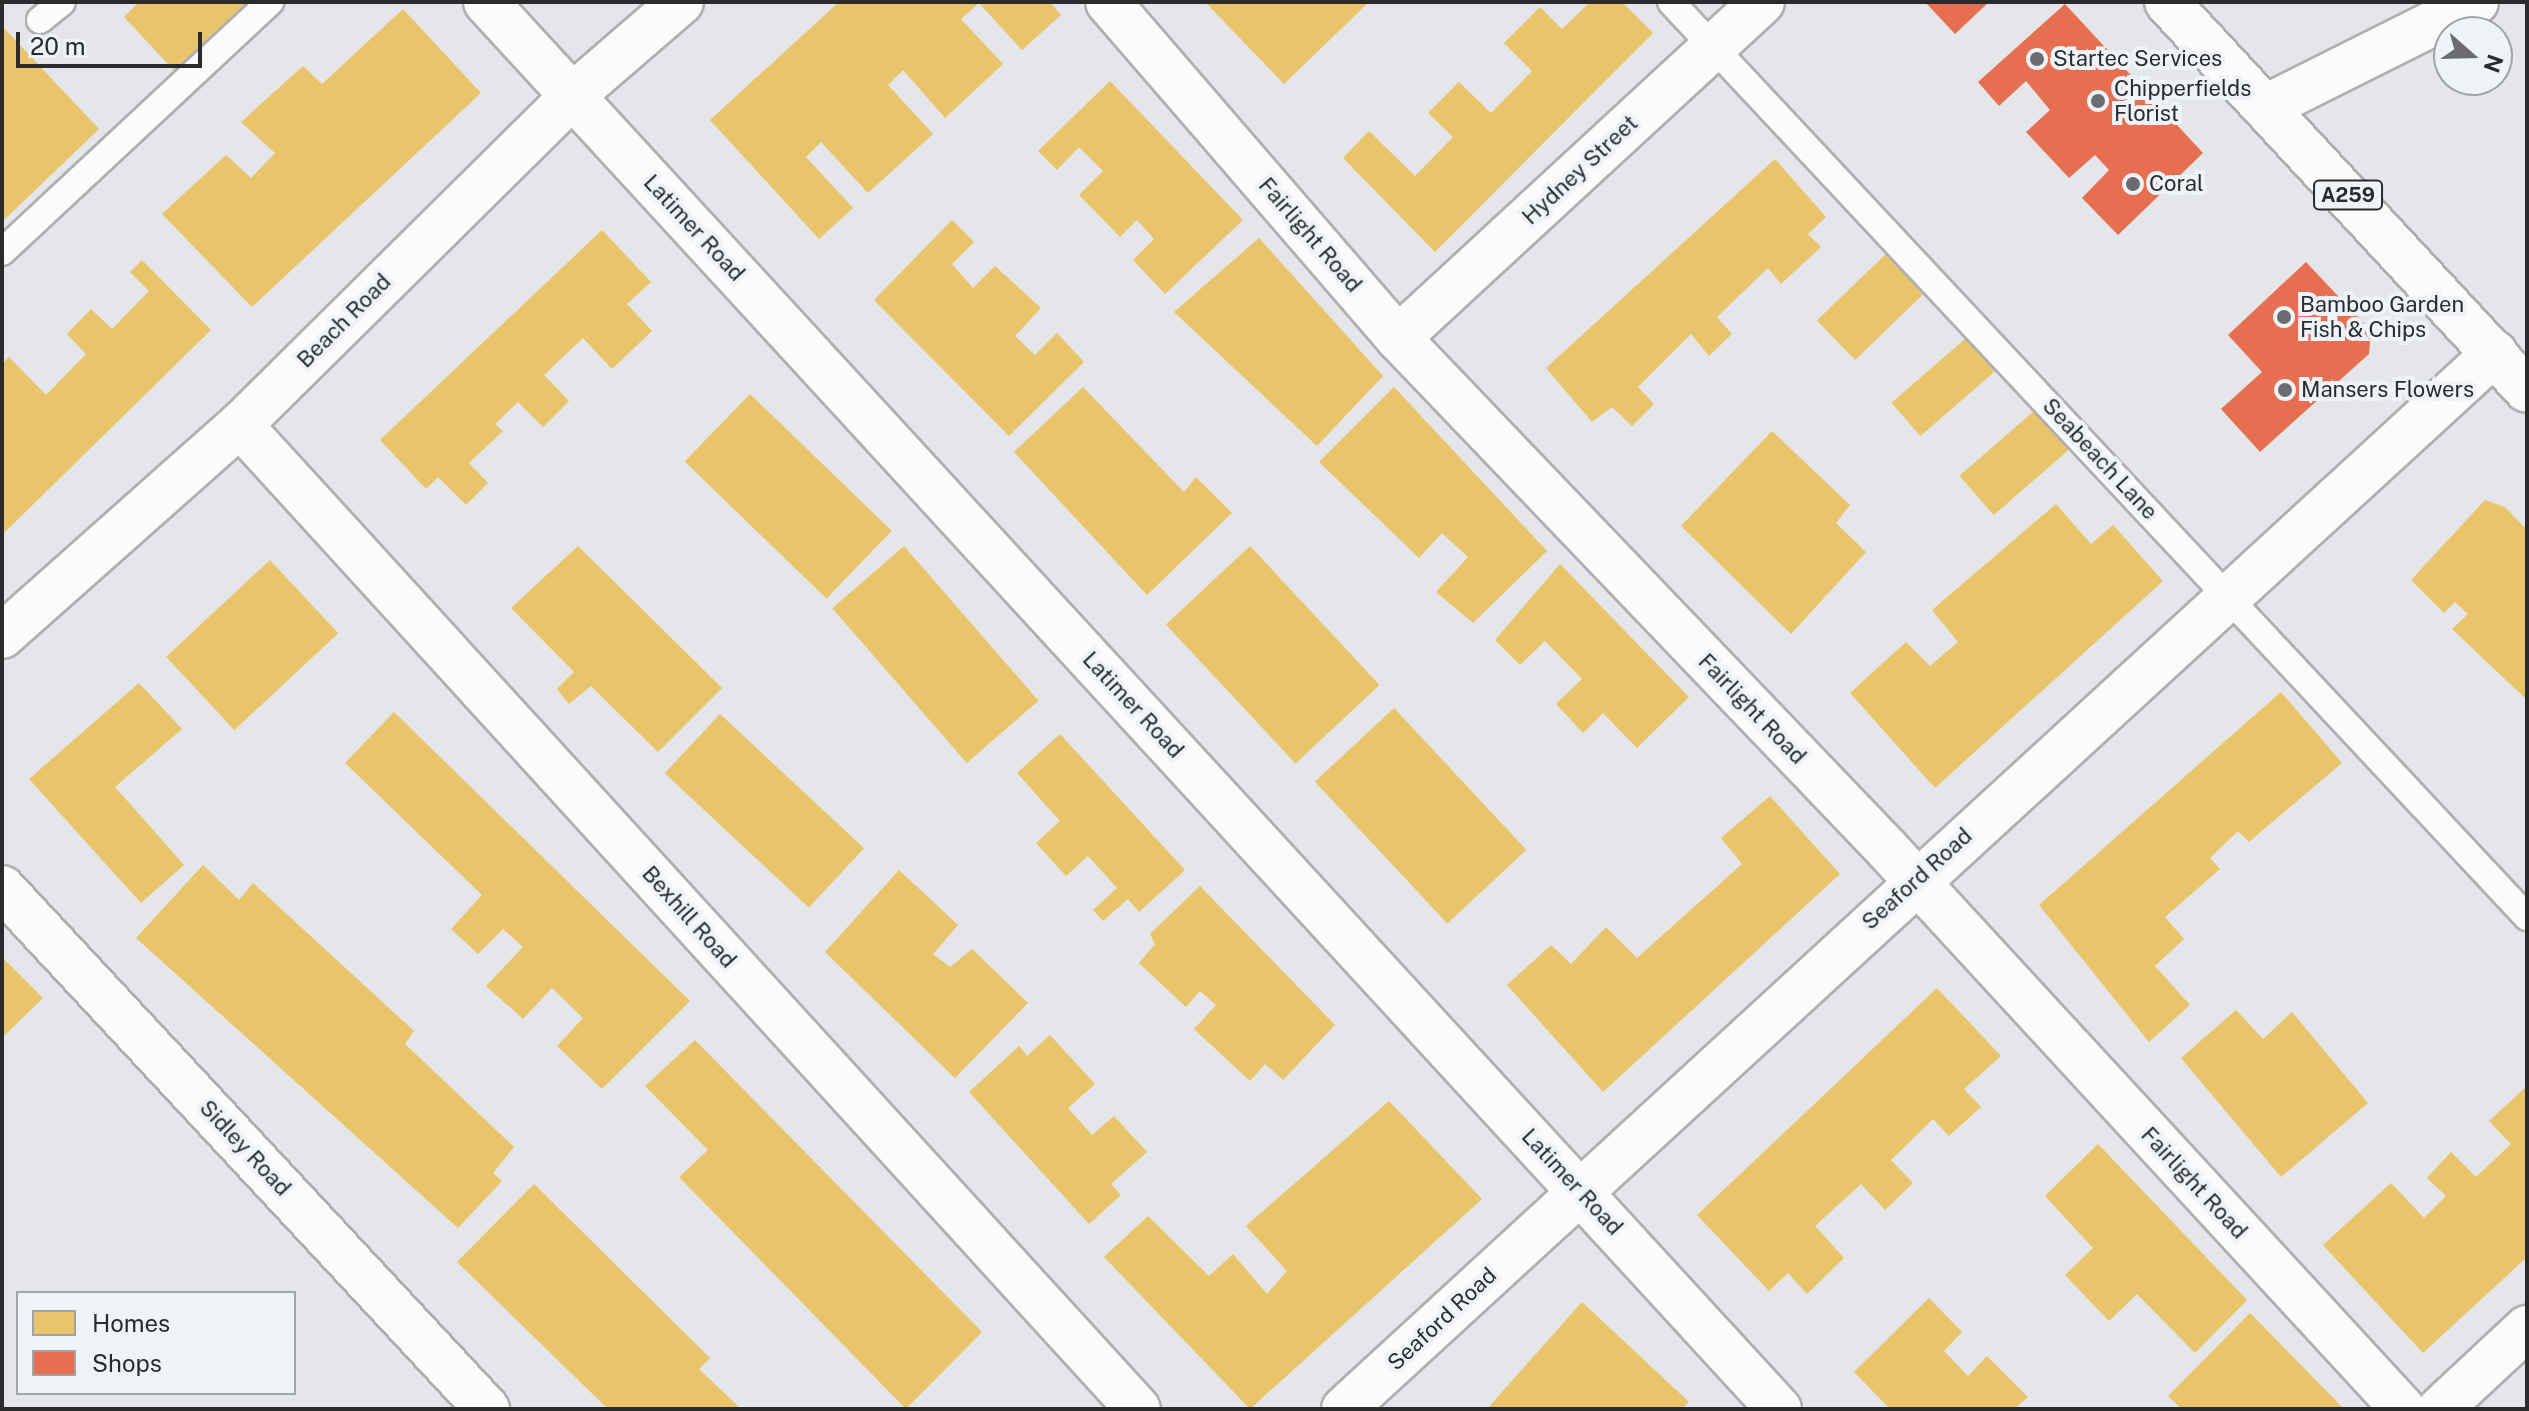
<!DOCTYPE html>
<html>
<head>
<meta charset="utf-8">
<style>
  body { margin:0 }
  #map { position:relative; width:2529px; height:1411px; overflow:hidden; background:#e4e6e9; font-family:"Public Sans",sans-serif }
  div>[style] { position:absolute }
  .homes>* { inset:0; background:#e9c46a; transform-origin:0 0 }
  .shops>* { inset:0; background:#e76f51 }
  .roads { filter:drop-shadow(2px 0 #aeafb1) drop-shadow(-2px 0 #aeafb1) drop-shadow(0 2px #aeafb1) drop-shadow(0 -2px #aeafb1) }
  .service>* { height:26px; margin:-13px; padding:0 13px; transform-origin:13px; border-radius:13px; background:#fbfbfc }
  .minor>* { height:44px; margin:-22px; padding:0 22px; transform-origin:22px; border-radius:22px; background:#fbfbfc }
  .secondary>* { height:44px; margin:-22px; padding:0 22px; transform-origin:22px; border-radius:22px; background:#fbfbfc }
  .primary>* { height:44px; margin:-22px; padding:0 22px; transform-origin:22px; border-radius:22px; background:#fbfbfc }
  .dots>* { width:22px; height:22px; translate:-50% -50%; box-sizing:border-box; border:4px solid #eff3f8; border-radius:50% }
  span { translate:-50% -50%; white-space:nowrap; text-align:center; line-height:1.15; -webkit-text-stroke:8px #eff3f8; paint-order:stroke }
  .shield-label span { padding:2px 6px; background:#eff3f8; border:2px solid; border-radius:6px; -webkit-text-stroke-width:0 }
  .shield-label { font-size:20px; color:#2a2b2d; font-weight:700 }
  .poi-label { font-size:22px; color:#2a2b2d }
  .left { translate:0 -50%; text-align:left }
  .street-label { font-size:22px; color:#2a2b2d }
  .frame { position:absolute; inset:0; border:4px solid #2a2b2d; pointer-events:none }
  .legend { position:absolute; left:16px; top:1291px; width:280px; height:104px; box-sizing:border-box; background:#eff3f8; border:2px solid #a0a3a7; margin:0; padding:10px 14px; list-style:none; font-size:24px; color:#2a2b2d }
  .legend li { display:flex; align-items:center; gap:16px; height:40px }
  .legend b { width:40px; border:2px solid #a0a3a7 }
  .north { position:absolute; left:2433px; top:16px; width:80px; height:80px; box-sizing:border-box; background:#eff3f8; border:2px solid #a0a3a7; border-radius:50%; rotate:110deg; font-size:22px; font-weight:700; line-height:32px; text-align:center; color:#2a2b2d }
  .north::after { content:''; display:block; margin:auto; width:28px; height:36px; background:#6b6c6f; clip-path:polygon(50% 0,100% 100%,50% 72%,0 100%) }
  .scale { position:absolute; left:16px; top:32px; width:186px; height:36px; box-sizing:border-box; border:4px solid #2a2b2d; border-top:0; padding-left:10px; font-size:24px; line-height:28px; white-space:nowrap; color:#2a2b2d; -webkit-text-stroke:6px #eff3f8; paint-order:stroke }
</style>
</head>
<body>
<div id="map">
  <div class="homes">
    <div style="clip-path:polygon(139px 2px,263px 2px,182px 79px,124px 17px)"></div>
    <div style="clip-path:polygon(839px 2px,1050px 2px,1061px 15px,1022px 50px,979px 3px,961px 19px,1003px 64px,945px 118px,903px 70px,888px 85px,933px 134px,868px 193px,821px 142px,806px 157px,853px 208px,819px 239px,710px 120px)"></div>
    <div style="clip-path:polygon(1205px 2px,1369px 2px,1284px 84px)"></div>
    <div style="clip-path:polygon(1590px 2px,1622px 2px,1653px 33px,1435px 252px,1343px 158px,1369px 131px,1415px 176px,1453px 137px,1428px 113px,1459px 82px,1491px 113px,1532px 71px,1504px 43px,1540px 7px,1562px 29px)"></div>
    <div style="clip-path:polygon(403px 9px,481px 93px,252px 307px,162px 214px,226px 155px,251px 178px,275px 153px,241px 122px,303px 66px,322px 84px)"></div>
    <div style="clip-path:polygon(2px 26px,99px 129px,2px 222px)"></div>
    <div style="clip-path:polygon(1110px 81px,1243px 220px,1165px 294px,1133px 260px,1154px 239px,1137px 220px,1120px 237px,1079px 195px,1103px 171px,1079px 147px,1057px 170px,1038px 151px)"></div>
    <div style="clip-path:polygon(1775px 159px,1826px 217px,1808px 234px,1821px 247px,1781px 284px,1768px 268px,1717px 317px,1732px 334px,1709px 356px,1691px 334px,1638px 387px,1654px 404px,1632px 426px,1612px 407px,1592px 422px,1546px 368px)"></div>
    <div style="clip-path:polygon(952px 220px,974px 242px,952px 264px,973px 288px,995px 266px,1041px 308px,1015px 336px,1035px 355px,1057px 333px,1084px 362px,1009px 436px,874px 300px)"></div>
    <div style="clip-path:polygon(602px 230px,651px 282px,627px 304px,652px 331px,612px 369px,583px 338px,544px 375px,569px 401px,543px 427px,518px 402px,495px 424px,503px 431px,469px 463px,488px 483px,466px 505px,438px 477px,426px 489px,380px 440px)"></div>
    <div style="clip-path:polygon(1259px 238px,1383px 376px,1317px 446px,1174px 312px)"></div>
    <div style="left:1891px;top:249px;width:55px;height:103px;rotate:46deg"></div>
    <div style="clip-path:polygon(142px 260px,211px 330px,2px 535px,2px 364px,9px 357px,46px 395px,86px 354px,67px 334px,91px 309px,112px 329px,149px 291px,130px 272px)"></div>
    <div style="left:1973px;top:332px;width:44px;height:108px;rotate:49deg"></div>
    <div style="clip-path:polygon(1083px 387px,1184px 492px,1196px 477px,1232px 513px,1147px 595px,1014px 452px)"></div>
    <div style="clip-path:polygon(1394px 387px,1547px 551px,1473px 623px,1436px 592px,1468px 557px,1442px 533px,1419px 558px,1319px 462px)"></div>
    <div style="left:750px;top:394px;width:197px;height:94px;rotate:44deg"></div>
    <div style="left:2041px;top:405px;width:52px;height:108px;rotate:49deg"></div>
    <div style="clip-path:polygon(1772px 431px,1850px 505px,1836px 523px,1866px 552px,1791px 634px,1681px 526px)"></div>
    <div style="clip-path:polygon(2485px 500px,2505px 507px,2527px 530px,2527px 700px,2452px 629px,2468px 614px,2455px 602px,2444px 613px,2411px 580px)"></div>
    <div style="clip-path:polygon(2056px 504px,2091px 544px,2113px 525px,2163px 581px,1935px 788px,1850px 693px,1906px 642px,1930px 666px,1958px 642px,1932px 610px)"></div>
    <div style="clip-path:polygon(578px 546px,722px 688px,658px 752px,591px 686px,569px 704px,557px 689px,574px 672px,511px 608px)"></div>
    <div style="left:904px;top:546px;width:205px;height:95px;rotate:49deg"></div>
    <div style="left:1250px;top:546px;width:190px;height:115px;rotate:47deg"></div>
    <div style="left:270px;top:560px;width:100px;height:142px;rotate:47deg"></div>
    <div style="clip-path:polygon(1560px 564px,1689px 697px,1637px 748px,1603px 713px,1583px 733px,1556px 704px,1582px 679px,1545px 641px,1520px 665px,1495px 640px)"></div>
    <div style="clip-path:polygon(139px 683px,182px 729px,115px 787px,184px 865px,141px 903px,29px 779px)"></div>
    <div style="clip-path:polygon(2281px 692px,2342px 763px,2249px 842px,2238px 831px,2210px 858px,2220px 869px,2165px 917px,2184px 939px,2155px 966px,2190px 1005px,2149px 1042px,2039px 905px)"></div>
    <div style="left:1394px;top:708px;width:194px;height:108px;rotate:47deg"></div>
    <div style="clip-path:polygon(394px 712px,690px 1001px,602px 1089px,557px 1046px,583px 1018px,552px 988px,523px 1019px,486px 986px,523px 947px,503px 929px,478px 954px,451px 929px,482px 895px,345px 763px)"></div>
    <div style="left:720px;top:714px;width:197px;height:81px;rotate:43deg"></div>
    <div style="clip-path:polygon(1060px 734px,1185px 870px,1139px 912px,1128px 899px,1103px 921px,1093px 910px,1117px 888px,1088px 856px,1066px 876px,1036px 843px,1060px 821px,1017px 773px)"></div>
    <div style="clip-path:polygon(1770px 796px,1840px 874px,1603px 1092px,1507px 985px,1551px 945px,1571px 964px,1606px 927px,1637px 958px,1742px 864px,1721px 838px)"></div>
    <div style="clip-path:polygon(203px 865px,239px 900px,253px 883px,414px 1031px,405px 1044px,514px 1147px,493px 1173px,502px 1181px,458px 1228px,136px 938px)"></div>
    <div style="clip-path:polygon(899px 870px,958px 925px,933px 954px,950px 967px,972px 949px,1028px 1003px,955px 1078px,825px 952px)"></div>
    <div style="clip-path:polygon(1200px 886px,1335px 1025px,1283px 1080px,1265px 1064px,1250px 1081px,1194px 1029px,1216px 1005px,1200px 991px,1186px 1007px,1139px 963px,1155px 944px,1150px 934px)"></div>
    <div style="clip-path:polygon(2px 957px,43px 998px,2px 1038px)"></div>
    <div style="clip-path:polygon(1937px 988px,2001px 1056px,1964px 1089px,1981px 1107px,1949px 1136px,1933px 1119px,1891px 1160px,1913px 1183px,1885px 1210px,1861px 1184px,1815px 1226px,1844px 1258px,1807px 1294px,1788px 1273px,1769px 1291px,1697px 1215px)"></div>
    <div style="clip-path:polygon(2236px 1010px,2263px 1039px,2292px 1012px,2368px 1103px,2281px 1177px,2181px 1058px)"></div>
    <div style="clip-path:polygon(1050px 1035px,1095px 1084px,1068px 1108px,1092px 1135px,1114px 1116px,1147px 1152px,1111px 1184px,1121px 1195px,1089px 1224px,969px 1092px,1019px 1046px,1027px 1056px)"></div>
    <div style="clip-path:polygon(695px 1040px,982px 1332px,906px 1409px,679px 1177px,708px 1150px,645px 1086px)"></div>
    <div style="clip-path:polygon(2527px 1086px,2527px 1257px,2423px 1353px,2323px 1245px,2391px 1183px,2424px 1218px,2446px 1196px,2427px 1178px,2451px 1152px,2476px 1177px,2511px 1144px,2489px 1121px)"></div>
    <div style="clip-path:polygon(1389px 1101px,1482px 1199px,1250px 1409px,1104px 1257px,1148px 1216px,1209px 1276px,1233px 1254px,1267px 1294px,1287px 1271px,1246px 1226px)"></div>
    <div style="clip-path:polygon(2098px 1144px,2247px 1300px,2195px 1353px,2137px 1294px,2109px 1321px,2065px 1275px,2093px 1248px,2045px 1196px)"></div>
    <div style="clip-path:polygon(534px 1184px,710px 1358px,699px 1369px,741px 1409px,608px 1409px,457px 1262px)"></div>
    <div style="clip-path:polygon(1929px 1298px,1962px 1332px,1944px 1351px,1968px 1376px,1987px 1356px,2028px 1397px,2014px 1409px,1890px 1409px,1854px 1372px)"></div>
    <div style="clip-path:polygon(1582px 1302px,1689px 1402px,1682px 1409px,1487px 1409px)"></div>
    <div style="clip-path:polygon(2250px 1313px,2344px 1409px,2182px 1409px,2168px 1396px)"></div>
  </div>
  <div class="shops">
    <div style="clip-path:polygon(1925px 2px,1989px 2px,1955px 34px)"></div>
    <div style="clip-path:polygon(2065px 4px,2203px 153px,2118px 235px,2082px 198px,2109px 170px,2095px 155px,2069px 178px,2026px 132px,2050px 110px,2026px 81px,1999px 106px,1978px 82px)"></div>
    <div style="clip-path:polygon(2306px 262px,2371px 331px,2369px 354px,2260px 452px,2221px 409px,2262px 372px,2228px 335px)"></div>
  </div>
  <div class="roads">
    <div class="service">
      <div style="left:1671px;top:2px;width:1253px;rotate:46.91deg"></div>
      <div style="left:40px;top:20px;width:28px;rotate:-39deg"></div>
      <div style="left:2px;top:252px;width:367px;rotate:-43deg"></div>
    </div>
    <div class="minor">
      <div style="left:486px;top:2px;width:1911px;rotate:47.42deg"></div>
      <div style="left:1108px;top:2px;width:444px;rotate:49.2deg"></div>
      <div style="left:1398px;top:338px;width:707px;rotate:46.26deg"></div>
      <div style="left:1887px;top:849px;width:761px;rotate:47.34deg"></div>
      <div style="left:2266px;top:107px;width:235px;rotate:-26.6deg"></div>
      <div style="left:1398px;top:338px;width:495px;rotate:-42.7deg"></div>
      <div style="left:240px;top:425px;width:1332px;rotate:47.62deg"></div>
      <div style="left:2px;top:888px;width:712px;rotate:47.05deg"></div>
      <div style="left:1344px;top:1409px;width:1562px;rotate:-42.54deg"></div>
      <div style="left:2440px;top:1409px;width:119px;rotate:-43deg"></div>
    </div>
    <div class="secondary">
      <div style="left:2px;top:636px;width:318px;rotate:-41.6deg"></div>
      <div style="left:240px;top:425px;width:467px;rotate:-44.7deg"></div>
      <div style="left:572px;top:96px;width:144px;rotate:-40.8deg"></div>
    </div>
    <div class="primary">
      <div style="left:2167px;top:2px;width:529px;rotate:47.14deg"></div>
    </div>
  </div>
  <div class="dots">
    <div style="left:2037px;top:59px;background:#6b6c6f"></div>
    <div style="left:2098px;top:101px;background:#6b6c6f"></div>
    <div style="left:2133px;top:184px;background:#6b6c6f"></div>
    <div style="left:2284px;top:317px;background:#6b6c6f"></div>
    <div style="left:2285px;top:390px;background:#6b6c6f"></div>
  </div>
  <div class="shield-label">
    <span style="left:2348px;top:195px">A259</span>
  </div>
  <div class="poi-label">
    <span class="left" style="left:2053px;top:59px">Startec Services</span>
    <span class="left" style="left:2114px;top:101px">Chipperfields<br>Florist</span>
    <span class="left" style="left:2149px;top:184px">Coral</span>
    <span class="left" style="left:2300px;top:317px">Bamboo Garden<br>Fish &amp; Chips</span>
    <span class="left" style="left:2301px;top:390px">Mansers Flowers</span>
  </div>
  <div class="street-label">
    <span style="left:1580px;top:170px;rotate:-43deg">Hydney Street</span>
    <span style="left:694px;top:228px;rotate:47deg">Latimer Road</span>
    <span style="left:1310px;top:235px;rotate:49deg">Fairlight Road</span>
    <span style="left:344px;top:321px;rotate:-45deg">Beach Road</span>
    <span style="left:2100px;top:459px;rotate:47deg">Seabeach Lane</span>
    <span style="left:1133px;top:705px;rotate:47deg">Latimer Road</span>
    <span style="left:1752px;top:709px;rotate:46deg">Fairlight Road</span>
    <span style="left:1917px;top:879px;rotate:-42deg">Seaford Road</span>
    <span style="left:689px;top:917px;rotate:48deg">Bexhill Road</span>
    <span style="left:245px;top:1148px;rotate:47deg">Sidley Road</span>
    <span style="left:1572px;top:1182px;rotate:47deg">Latimer Road</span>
    <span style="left:2194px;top:1183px;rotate:47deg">Fairlight Road</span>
    <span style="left:1442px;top:1319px;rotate:-43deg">Seaford Road</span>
  </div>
  <div class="frame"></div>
  <ul class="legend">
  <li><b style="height:22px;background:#e9c46a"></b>Homes</li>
  <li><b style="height:22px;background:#e76f51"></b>Shops</li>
  </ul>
  <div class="north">N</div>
  <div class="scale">20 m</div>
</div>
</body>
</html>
